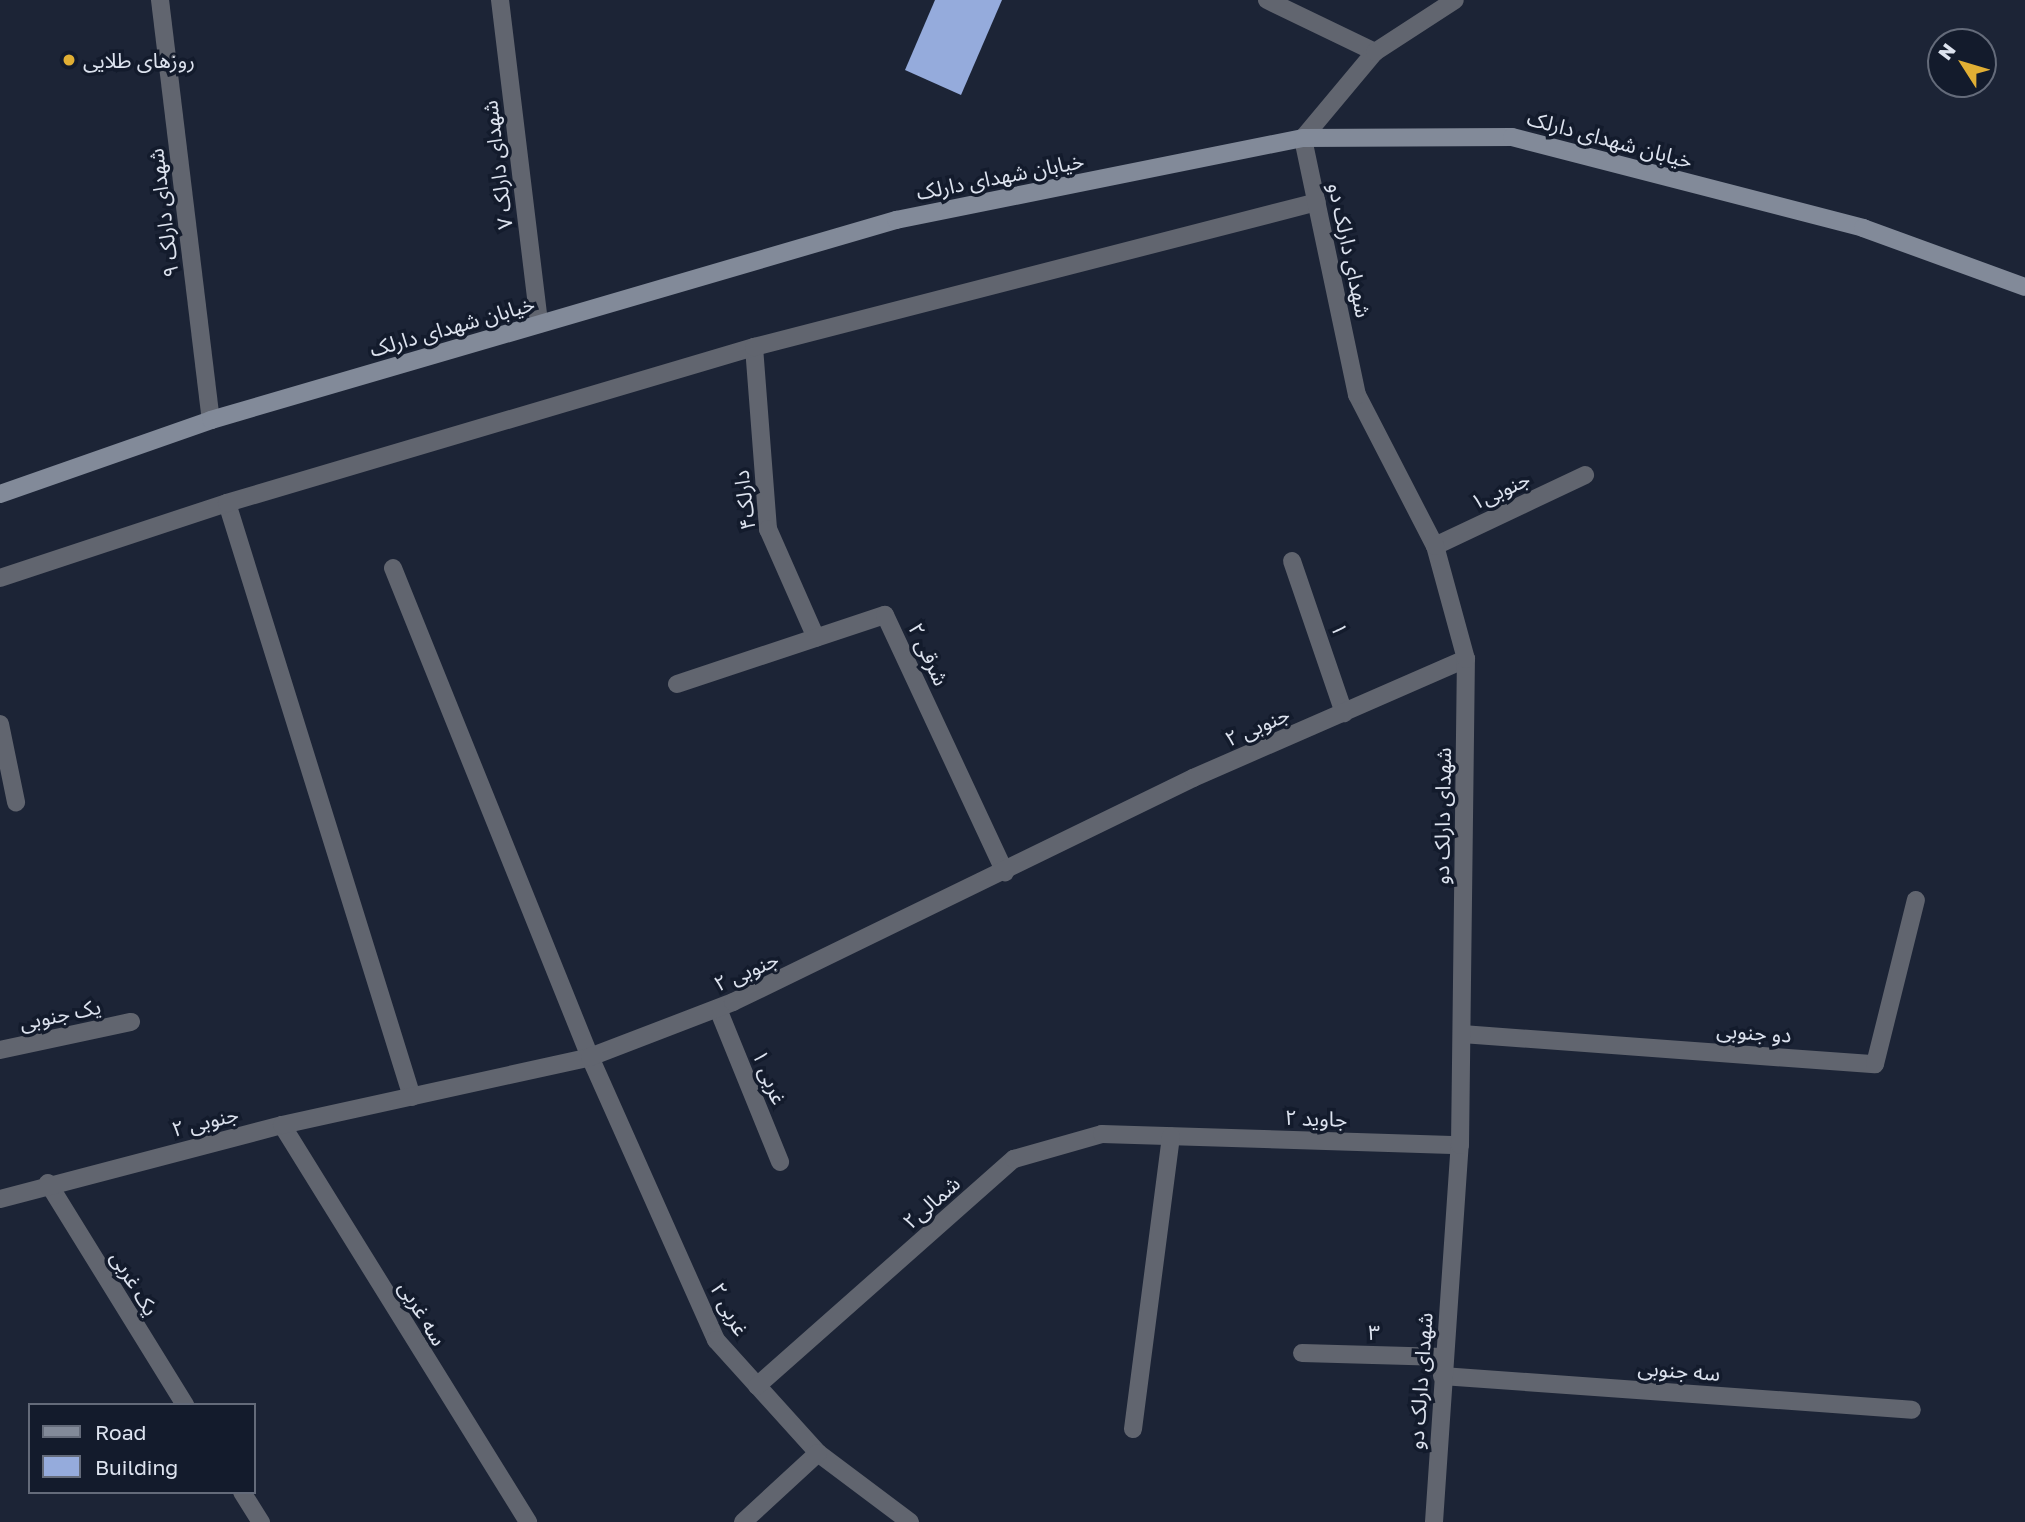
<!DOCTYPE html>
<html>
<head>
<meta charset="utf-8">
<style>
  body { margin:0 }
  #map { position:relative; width:2025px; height:1522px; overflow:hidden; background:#1c2436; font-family:"Golos Text","Noto Sans Arabic",sans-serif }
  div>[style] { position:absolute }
  .building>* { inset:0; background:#95abdc }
  .street>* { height:18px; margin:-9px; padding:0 9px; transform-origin:9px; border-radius:9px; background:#61656f }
  .secondary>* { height:18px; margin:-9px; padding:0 9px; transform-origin:9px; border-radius:9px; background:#828a99 }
  .dots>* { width:19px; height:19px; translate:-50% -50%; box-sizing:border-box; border:4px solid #131b2c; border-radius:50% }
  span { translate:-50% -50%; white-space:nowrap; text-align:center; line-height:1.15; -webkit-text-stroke:7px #131b2c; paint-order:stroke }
  .poi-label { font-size:21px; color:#dde3ef }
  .left { translate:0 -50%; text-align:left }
  .street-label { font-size:21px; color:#dde3ef }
  .legend { position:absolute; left:28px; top:1403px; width:228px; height:91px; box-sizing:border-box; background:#131b2c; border:2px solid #646b7a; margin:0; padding:9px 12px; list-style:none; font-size:21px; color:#dde3ef }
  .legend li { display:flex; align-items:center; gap:14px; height:35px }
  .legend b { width:35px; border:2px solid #646b7a }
  .north { position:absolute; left:1927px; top:28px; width:70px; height:70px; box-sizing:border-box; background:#131b2c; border:2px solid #646b7a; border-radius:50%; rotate:307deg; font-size:19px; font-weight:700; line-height:28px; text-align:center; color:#dde3ef }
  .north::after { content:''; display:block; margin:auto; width:24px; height:32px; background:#e1af34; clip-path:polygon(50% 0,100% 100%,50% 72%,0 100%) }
</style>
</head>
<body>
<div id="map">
  <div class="building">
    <div style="clip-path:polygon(935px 0,1002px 0,961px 95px,905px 70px)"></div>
  </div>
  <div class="street">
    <div style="left:160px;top:0;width:423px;rotate:83.1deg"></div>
    <div style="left:500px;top:0;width:326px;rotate:83.1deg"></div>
    <div style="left:1267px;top:0;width:120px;rotate:25.7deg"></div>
    <div style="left:754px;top:347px;width:183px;rotate:85.6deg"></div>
    <div style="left:768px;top:529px;width:119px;rotate:66.2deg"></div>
    <div style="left:227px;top:503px;width:622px;rotate:72.7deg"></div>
    <div style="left:1435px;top:546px;width:166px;rotate:-25.3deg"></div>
    <div style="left:1292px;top:561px;width:161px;rotate:71.1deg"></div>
    <div style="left:393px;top:568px;width:527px;rotate:68.06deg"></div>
    <div style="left:590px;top:1057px;width:310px;rotate:66deg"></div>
    <div style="left:716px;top:1340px;width:152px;rotate:47.9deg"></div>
    <div style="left:818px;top:1453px;width:115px;rotate:36.9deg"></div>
    <div style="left:0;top:578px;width:239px;rotate:-18.3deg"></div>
    <div style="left:227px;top:503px;width:550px;rotate:-16.49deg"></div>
    <div style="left:754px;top:347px;width:581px;rotate:-14.44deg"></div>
    <div style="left:677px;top:684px;width:219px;rotate:-18.4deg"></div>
    <div style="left:885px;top:615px;width:284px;rotate:65deg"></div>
    <div style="left:0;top:724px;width:80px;rotate:78.4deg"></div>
    <div style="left:718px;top:1009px;width:165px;rotate:67.9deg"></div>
    <div style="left:1462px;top:1034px;width:414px;rotate:4.2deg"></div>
    <div style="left:1875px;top:1064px;width:169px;rotate:-76deg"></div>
    <div style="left:0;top:1050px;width:134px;rotate:-12.1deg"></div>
    <div style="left:282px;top:1125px;width:467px;rotate:58.2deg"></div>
    <div style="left:48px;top:1183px;width:261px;rotate:58.3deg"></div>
    <div style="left:0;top:1199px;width:292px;rotate:-14.7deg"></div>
    <div style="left:282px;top:1125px;width:315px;rotate:-12.4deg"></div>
    <div style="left:590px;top:1057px;width:153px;rotate:-21deg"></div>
    <div style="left:733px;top:1002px;width:512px;rotate:-25.96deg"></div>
    <div style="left:1193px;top:778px;width:298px;rotate:-23.6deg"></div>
    <div style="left:1302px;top:1353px;width:142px;rotate:1.6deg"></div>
    <div style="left:1442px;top:1376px;width:471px;rotate:4.1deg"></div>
    <div style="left:757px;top:1386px;width:343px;rotate:-41.5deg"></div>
    <div style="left:1014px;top:1159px;width:91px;rotate:-15.9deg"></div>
    <div style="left:1102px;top:1134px;width:358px;rotate:1.8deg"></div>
    <div style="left:1133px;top:1429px;width:295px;rotate:-82.6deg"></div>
    <div style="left:242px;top:1492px;width:36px;rotate:58deg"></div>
    <div style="left:743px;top:1522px;width:102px;rotate:-42.6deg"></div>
    <div style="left:1434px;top:1522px;width:378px;rotate:-86.1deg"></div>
    <div style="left:1460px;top:1145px;width:486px;rotate:-89.3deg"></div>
    <div style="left:1466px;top:659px;width:117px;rotate:-105.3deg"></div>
    <div style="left:1435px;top:546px;width:170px;rotate:-117.3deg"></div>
    <div style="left:1357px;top:395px;width:263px;rotate:-101.9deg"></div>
    <div style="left:1303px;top:138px;width:112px;rotate:-50.1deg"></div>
    <div style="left:1375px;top:52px;width:95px;rotate:-33deg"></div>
  </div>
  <div class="secondary">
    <div style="left:0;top:494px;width:224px;rotate:-19.3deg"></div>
    <div style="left:211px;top:420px;width:714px;rotate:-16.28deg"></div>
    <div style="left:896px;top:220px;width:415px;rotate:-11.4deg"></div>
    <div style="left:1303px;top:138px;width:209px;rotate:-0.3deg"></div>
    <div style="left:1512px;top:137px;width:363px;rotate:14.5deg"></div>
    <div style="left:1863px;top:228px;width:172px;rotate:20deg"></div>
  </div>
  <div class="dots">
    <div style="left:69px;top:60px;background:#e1af34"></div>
  </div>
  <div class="poi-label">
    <span class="left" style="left:83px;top:60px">روزهای طلایی</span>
  </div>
  <div class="street-label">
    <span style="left:1610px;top:139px;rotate:15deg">خیابان شهدای دارلک</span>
    <span style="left:497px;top:165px;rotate:-97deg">شهدای دارلک ۷</span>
    <span style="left:1000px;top:176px;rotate:-11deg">خیابان شهدای دارلک</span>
    <span style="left:163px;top:213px;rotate:-97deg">شهدای دارلک ۹</span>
    <span style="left:1350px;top:250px;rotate:78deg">شهدای دارلک دو</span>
    <span style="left:452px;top:326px;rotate:-16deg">خیابان شهدای دارلک</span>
    <span style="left:1500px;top:490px;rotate:-25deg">جنوبی۱</span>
    <span style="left:744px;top:500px;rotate:-97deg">دارلک۴</span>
    <span style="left:1340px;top:629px;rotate:71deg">۱</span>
    <span style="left:929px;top:654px;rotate:65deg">۲ شرقی</span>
    <span style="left:1257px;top:726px;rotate:-24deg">۲ جنوبی</span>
    <span style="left:1442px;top:816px;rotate:-89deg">شهدای دارلک دو</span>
    <span style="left:746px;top:971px;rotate:-24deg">۲ جنوبی</span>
    <span style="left:60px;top:1014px;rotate:-12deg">یک جنوبی</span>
    <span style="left:1754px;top:1032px;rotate:4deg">دو جنوبی</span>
    <span style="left:770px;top:1077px;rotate:68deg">۱ غربی</span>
    <span style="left:1316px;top:1118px;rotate:2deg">۲ جاوید</span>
    <span style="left:205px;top:1121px;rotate:-14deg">۲ جنوبی</span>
    <span style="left:931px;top:1202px;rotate:-41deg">شمالی۲</span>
    <span style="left:135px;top:1283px;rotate:59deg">یک غربی</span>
    <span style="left:730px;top:1309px;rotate:62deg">۲ غربی</span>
    <span style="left:423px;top:1313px;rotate:59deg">سه غربی</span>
    <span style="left:1374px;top:1332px;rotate:2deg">۳</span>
    <span style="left:1679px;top:1370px;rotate:4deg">سه جنوبی</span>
    <span style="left:1420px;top:1381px;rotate:-86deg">شهدای دارلک دو</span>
  </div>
  <ul class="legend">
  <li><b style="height:9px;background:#828a99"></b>Road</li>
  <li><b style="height:19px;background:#95abdc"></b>Building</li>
  </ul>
  <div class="north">N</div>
</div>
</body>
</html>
